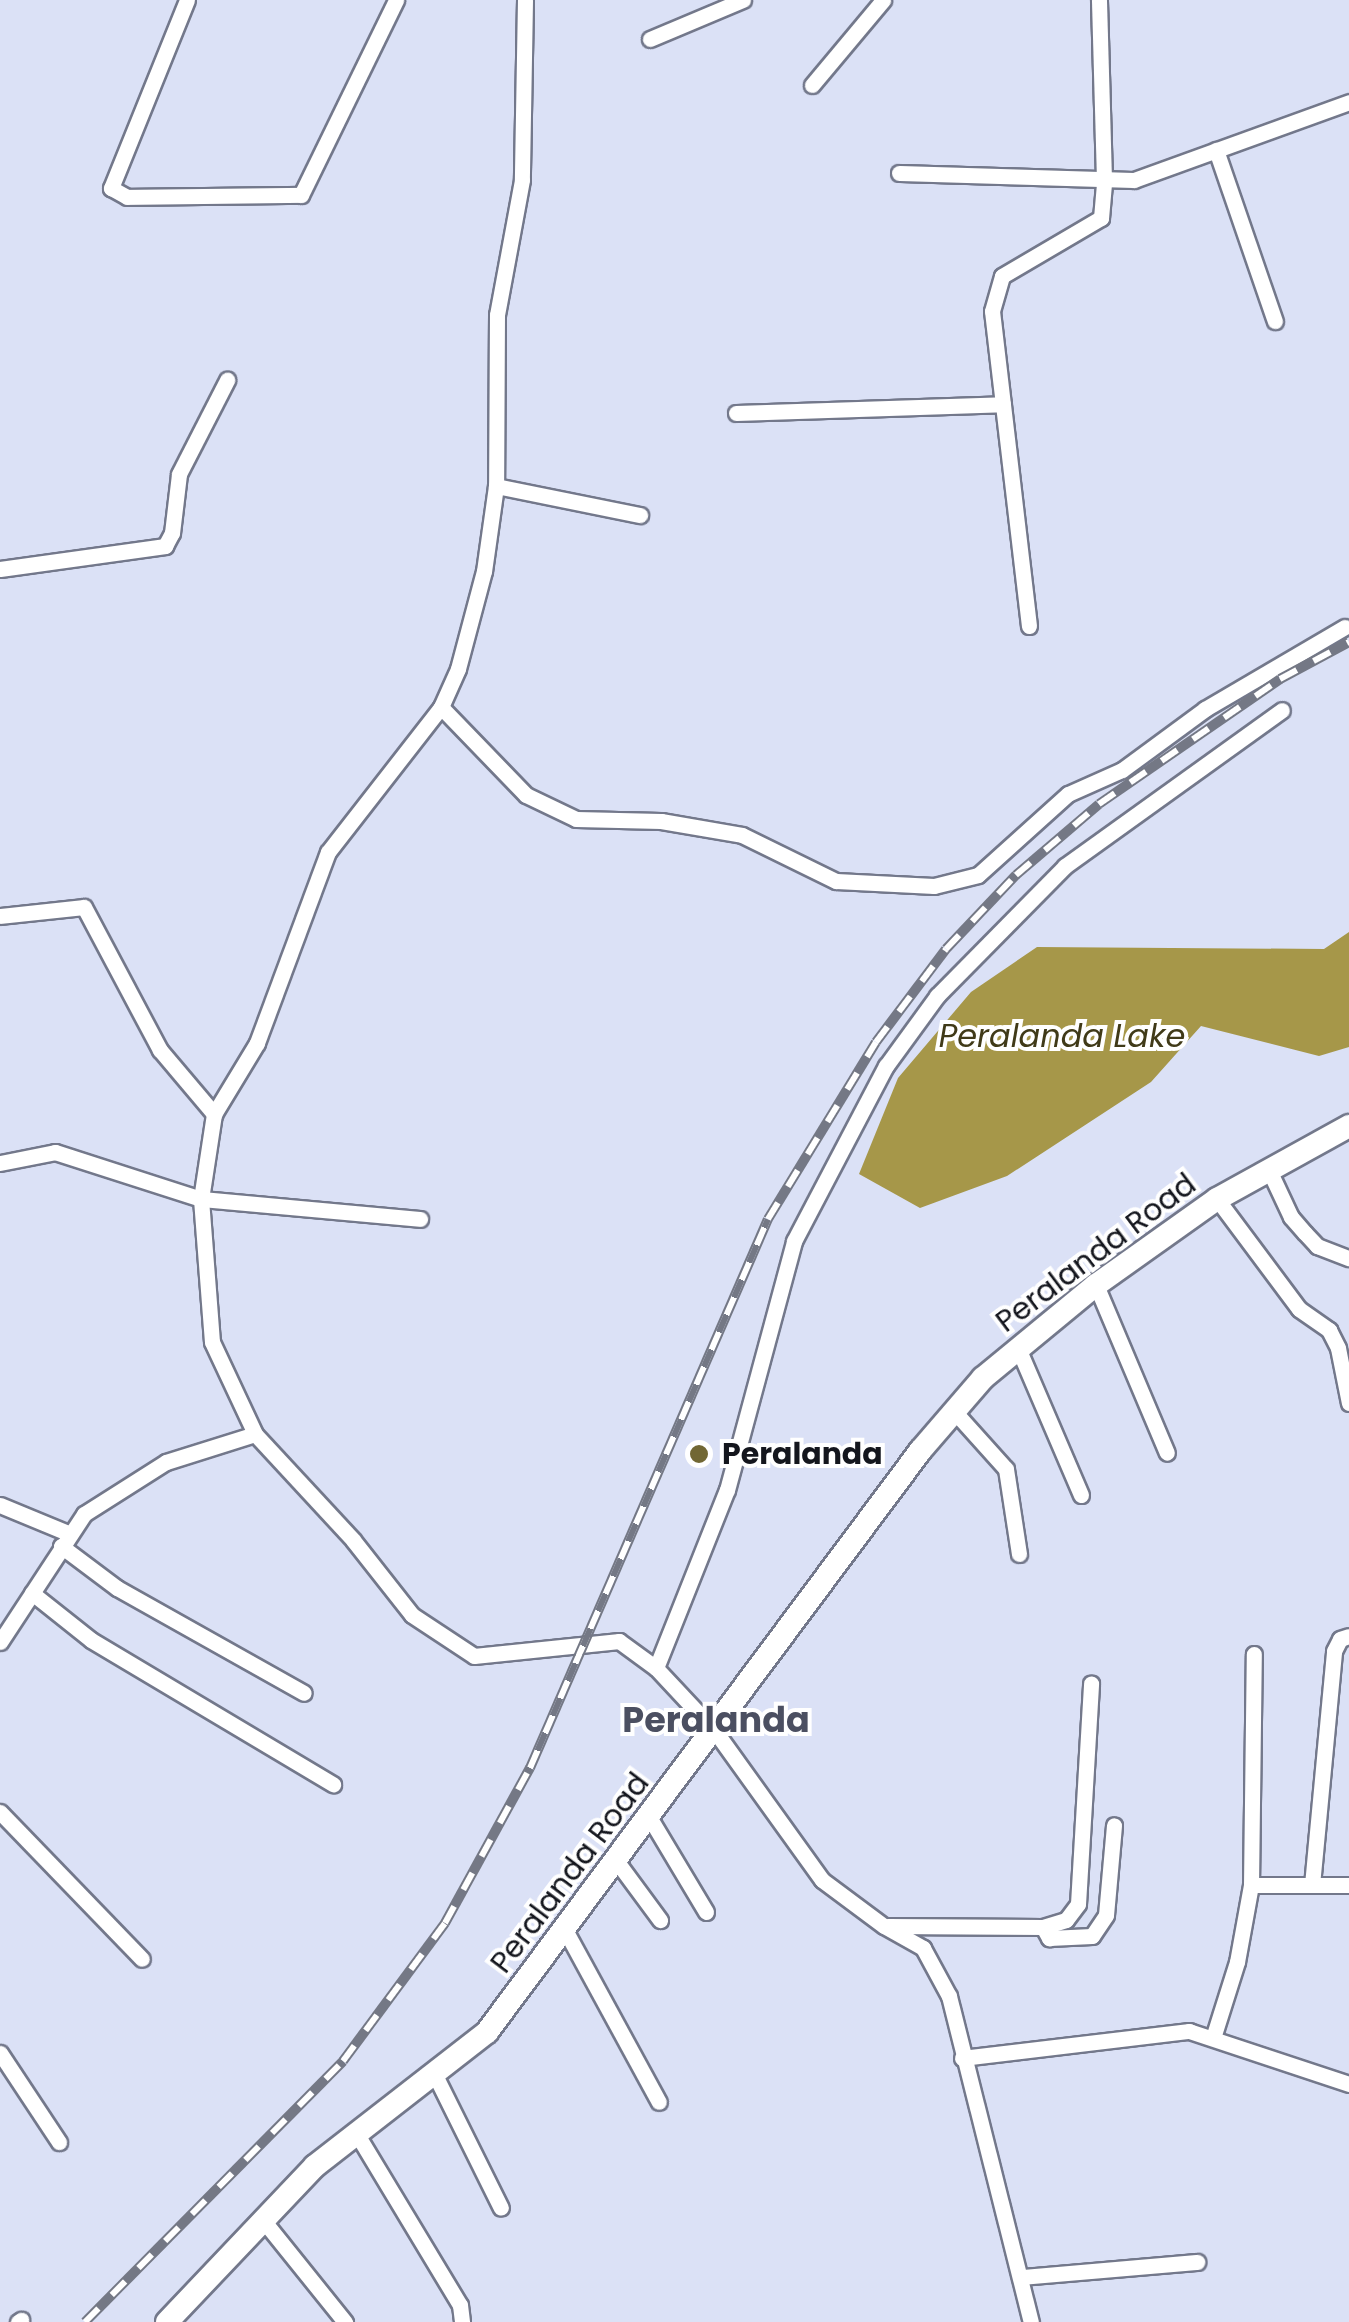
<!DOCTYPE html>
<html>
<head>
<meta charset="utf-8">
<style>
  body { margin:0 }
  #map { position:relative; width:1349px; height:2322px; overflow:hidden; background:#dbe1f6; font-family:Poppins,sans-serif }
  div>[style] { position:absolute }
  .water>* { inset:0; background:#a69749 }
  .roads { filter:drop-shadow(2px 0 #73788b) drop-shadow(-2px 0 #73788b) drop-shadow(0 2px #73788b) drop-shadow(0 -2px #73788b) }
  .minor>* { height:15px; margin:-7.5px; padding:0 7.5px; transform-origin:7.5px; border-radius:7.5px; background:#fff }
  .primary>* { height:22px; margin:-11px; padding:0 11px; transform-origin:11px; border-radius:11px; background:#fff }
  .rail>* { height:10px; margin-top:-5px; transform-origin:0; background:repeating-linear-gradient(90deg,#fff 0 19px,#747885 0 38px); box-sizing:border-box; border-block:2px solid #747885 }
  .dots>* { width:28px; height:28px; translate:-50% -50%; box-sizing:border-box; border:5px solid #fff; border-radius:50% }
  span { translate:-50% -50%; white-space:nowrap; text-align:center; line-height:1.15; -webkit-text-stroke:8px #fff; paint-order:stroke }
  .street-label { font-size:30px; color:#14161d }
  .poi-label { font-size:30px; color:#14161d; font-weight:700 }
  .left { translate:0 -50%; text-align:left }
  .water-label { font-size:32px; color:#403a18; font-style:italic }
  .quarter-label { font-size:35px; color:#4b4f61; font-weight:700 }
</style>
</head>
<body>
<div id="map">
  <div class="water">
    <div style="clip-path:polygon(1349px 932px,1349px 1047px,1319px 1056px,1201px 1026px,1151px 1082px,1007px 1176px,920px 1208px,859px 1174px,898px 1078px,971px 992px,1037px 947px,1324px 949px)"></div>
  </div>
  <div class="roads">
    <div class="minor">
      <div style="left:187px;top:0;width:203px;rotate:112deg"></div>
      <div style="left:111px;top:188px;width:18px;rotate:29deg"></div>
      <div style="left:127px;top:197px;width:174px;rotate:-0.7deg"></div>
      <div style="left:301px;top:195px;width:217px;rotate:-64deg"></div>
      <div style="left:525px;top:0;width:180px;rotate:91deg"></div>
      <div style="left:522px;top:180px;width:137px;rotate:100.5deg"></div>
      <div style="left:497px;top:315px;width:171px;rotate:90.3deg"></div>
      <div style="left:496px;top:486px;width:86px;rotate:98deg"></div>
      <div style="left:484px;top:571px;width:101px;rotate:104.9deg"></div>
      <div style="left:458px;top:669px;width:42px;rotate:114.1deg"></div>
      <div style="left:441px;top:707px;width:184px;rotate:127.9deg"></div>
      <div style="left:328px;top:852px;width:204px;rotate:110.4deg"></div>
      <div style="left:257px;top:1043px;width:83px;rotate:121.2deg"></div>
      <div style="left:214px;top:1114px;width:86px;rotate:98.7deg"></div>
      <div style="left:201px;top:1199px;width:143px;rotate:85.6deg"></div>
      <div style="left:212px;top:1342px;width:102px;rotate:64.9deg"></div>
      <div style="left:255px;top:1434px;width:144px;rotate:47.2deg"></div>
      <div style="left:353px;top:1540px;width:95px;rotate:51.8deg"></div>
      <div style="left:412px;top:1615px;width:74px;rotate:33.5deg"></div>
      <div style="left:474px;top:1656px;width:146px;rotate:-5.9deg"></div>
      <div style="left:619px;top:1641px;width:46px;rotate:36.1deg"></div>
      <div style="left:656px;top:1668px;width:86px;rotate:46.9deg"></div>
      <div style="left:715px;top:1731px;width:183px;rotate:54.3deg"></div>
      <div style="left:822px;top:1880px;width:77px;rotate:36.6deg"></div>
      <div style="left:884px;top:1926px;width:45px;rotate:29.4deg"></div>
      <div style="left:923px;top:1948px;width:55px;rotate:61.6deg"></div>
      <div style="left:949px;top:1996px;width:336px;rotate:75.9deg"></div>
      <div style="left:650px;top:39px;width:101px;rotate:-22.8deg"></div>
      <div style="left:812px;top:85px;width:111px;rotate:-50.1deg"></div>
      <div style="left:1216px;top:150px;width:181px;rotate:71deg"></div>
      <div style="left:899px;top:173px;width:235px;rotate:1.7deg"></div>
      <div style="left:1134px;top:180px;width:229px;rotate:-19.9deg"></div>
      <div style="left:736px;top:413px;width:267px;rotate:-1.9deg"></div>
      <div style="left:496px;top:486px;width:147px;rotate:11.4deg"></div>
      <div style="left:0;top:569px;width:167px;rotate:-7.9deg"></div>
      <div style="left:165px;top:546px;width:15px;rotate:-62deg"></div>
      <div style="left:172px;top:533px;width:59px;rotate:-83.2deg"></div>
      <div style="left:179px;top:474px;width:106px;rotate:-62.9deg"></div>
      <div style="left:1029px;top:626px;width:317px;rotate:-96.7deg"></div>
      <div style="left:992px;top:311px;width:36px;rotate:-74deg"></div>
      <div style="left:1002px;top:276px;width:115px;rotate:-30.4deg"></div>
      <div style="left:1101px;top:218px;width:38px;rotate:-85deg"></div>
      <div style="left:1104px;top:180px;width:180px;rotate:-91.6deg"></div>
      <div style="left:441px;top:707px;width:122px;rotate:46deg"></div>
      <div style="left:526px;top:795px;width:55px;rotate:25.6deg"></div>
      <div style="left:576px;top:819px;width:85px;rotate:1.3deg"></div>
      <div style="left:661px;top:821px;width:82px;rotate:9.8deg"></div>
      <div style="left:742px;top:835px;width:105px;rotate:26.1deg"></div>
      <div style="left:836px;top:881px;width:98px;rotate:2.9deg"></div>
      <div style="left:934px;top:886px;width:45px;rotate:-14deg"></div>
      <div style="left:978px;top:875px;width:121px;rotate:-42deg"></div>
      <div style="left:1068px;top:794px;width:59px;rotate:-24deg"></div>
      <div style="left:1122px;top:770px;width:103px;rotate:-36.3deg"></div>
      <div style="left:1205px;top:709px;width:162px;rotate:-30.4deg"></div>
      <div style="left:0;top:916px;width:84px;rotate:-6.1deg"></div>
      <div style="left:84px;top:907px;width:162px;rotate:62deg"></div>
      <div style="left:160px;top:1050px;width:84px;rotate:49.8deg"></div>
      <div style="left:0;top:1163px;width:56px;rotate:-11.3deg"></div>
      <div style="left:55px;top:1152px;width:153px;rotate:17.8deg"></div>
      <div style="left:201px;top:1199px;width:220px;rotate:5.2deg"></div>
      <div style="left:1269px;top:1170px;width:52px;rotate:64.9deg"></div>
      <div style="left:1291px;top:1217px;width:21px;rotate:49deg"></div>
      <div style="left:1305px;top:1233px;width:18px;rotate:47deg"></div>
      <div style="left:1317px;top:1246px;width:34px;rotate:21deg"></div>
      <div style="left:1217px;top:1199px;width:137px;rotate:53.3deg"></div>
      <div style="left:1299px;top:1309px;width:37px;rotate:35deg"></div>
      <div style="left:1329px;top:1330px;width:20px;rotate:63deg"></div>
      <div style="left:1338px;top:1348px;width:56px;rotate:78.7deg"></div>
      <div style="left:1096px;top:1285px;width:182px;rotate:67.1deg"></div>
      <div style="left:1018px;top:1348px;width:160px;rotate:66.8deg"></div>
      <div style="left:953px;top:1410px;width:79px;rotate:48.1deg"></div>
      <div style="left:1006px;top:1469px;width:86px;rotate:81.3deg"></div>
      <div style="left:0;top:1505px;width:74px;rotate:22.4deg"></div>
      <div style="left:61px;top:1546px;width:70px;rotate:36.9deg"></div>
      <div style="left:117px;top:1588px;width:214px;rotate:29.3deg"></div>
      <div style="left:32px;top:1593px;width:75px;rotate:38.5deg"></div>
      <div style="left:91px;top:1640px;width:282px;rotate:30.8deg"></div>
      <div style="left:0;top:1642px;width:153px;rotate:-56.7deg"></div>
      <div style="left:84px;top:1514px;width:97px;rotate:-32.4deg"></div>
      <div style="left:166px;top:1462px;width:93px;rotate:-17.5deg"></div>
      <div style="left:656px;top:1668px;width:192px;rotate:-68.3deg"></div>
      <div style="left:727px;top:1490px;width:258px;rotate:-74.9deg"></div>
      <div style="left:794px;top:1241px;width:198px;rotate:-62.3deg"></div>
      <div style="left:886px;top:1066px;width:87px;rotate:-53.9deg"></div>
      <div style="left:937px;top:996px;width:182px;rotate:-45.4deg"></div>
      <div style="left:1065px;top:866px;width:267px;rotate:-35.7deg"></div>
      <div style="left:0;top:1812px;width:204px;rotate:46deg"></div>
      <div style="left:648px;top:1815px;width:113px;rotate:59.1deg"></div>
      <div style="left:615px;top:1859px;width:76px;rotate:53.6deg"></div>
      <div style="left:1251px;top:1885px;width:61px"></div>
      <div style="left:1312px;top:1885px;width:235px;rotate:-84.6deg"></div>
      <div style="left:1334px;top:1651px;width:13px;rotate:-63deg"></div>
      <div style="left:1340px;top:1639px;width:9px;rotate:-18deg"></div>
      <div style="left:1312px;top:1885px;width:37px"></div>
      <div style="left:888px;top:1926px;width:155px;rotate:0.4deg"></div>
      <div style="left:1043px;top:1927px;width:24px;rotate:-17deg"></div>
      <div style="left:1066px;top:1920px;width:20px;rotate:-53deg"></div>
      <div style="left:1078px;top:1904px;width:221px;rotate:-86.6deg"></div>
      <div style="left:1043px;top:1927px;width:13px;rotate:61deg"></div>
      <div style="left:1049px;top:1938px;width:43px;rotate:-2.7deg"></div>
      <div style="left:1092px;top:1936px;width:25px;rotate:-56deg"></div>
      <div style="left:1106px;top:1915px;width:90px;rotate:-84.9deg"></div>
      <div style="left:564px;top:1928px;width:198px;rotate:61.4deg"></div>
      <div style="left:1213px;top:2038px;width:80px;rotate:-72.5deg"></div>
      <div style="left:1237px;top:1962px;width:78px;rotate:-79.7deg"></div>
      <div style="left:1251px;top:1885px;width:231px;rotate:-89.3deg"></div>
      <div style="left:0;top:2053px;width:107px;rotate:56.5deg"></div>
      <div style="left:962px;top:2058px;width:229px;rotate:-6.8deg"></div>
      <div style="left:1189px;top:2031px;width:169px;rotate:18.3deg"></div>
      <div style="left:435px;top:2075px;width:148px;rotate:63.6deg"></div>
      <div style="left:355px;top:2131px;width:203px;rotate:58.9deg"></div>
      <div style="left:460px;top:2305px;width:17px;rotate:83deg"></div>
      <div style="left:263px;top:2220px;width:131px;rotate:51.2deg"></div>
      <div style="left:1022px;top:2277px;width:176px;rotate:-4.9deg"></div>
      <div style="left:18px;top:2322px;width:4px;rotate:-34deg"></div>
    </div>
    <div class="primary">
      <div style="left:167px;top:2322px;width:215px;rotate:-46.5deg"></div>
      <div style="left:315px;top:2166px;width:218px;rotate:-37.9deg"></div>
      <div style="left:487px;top:2032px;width:725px;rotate:-53.3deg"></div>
      <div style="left:920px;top:1451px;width:96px;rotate:-49.2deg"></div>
      <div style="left:983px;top:1378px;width:146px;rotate:-39.5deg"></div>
      <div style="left:1096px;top:1285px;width:148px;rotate:-35.4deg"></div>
      <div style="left:1217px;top:1199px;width:151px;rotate:-28.9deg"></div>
    </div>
  </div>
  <div class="rail">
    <div style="left:85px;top:2322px;width:367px;rotate:-45.3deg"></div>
    <div style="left:343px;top:2061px;width:172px;rotate:-53.5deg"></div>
    <div style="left:445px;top:1923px;width:177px;rotate:-61.3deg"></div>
    <div style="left:530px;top:1768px;width:598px;rotate:-66.56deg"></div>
    <div style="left:768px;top:1219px;width:207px;rotate:-58.6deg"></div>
    <div style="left:876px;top:1042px;width:116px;rotate:-53deg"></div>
    <div style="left:946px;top:949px;width:102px;rotate:-46.6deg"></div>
    <div style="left:1016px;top:875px;width:109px;rotate:-40.5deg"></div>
    <div style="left:1099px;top:804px;width:220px;rotate:-34.6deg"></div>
    <div style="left:1280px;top:679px;width:78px;rotate:-28.2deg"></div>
  </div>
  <div class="dots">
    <div style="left:699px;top:1454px;background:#716734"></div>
  </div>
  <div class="street-label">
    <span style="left:1096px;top:1253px;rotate:-37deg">Peralanda Road</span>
    <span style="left:570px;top:1873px;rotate:-53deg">Peralanda Road</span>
  </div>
  <div class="poi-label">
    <span class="left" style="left:722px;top:1454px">Peralanda</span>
  </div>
  <div class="water-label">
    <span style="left:1062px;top:1036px">Peralanda Lake</span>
  </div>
  <div class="quarter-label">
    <span style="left:716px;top:1720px">Peralanda</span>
  </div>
</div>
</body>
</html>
